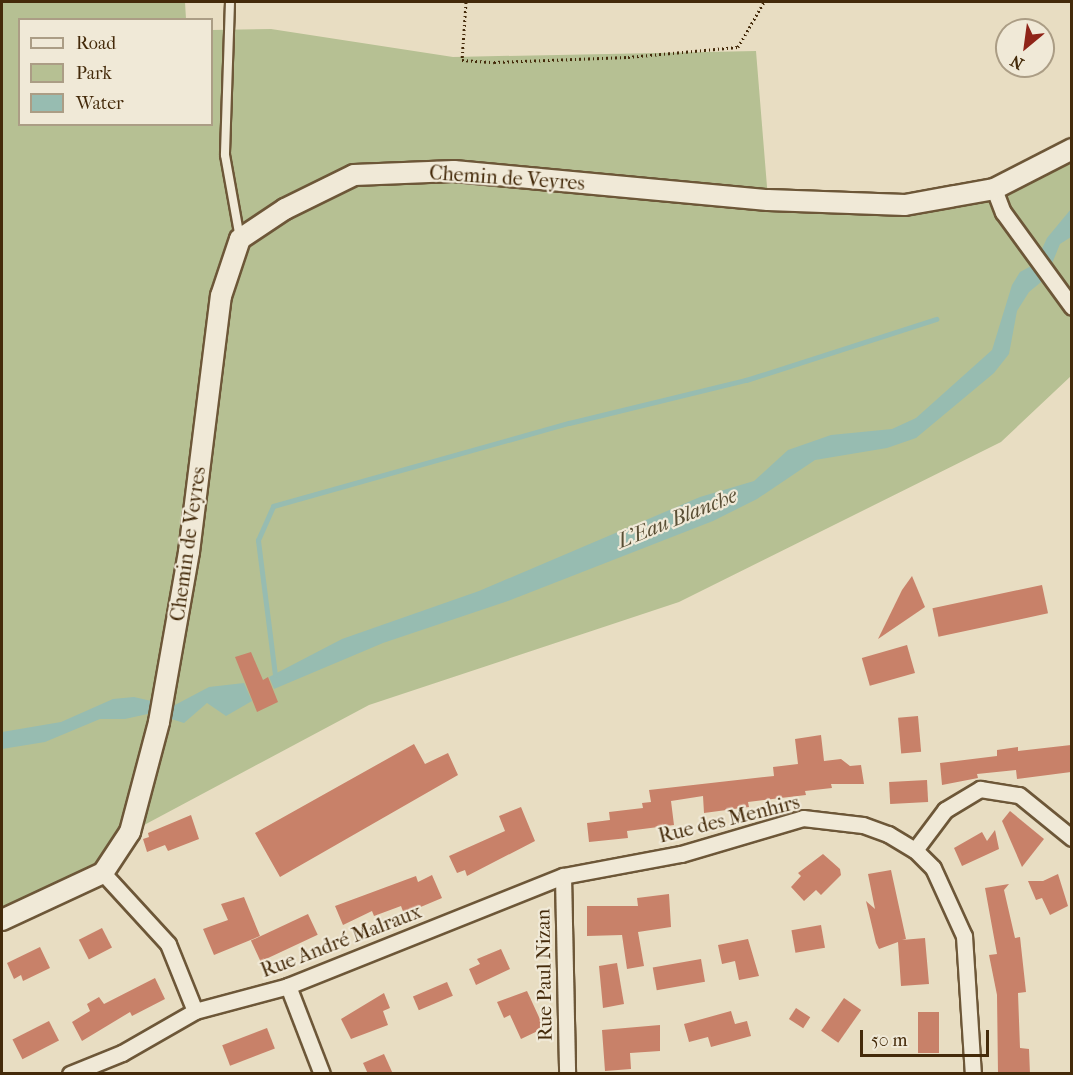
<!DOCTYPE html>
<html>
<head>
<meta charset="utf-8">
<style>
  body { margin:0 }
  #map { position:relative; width:1073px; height:1075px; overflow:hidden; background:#e8ddc2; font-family:"IM FELL French Canon",serif }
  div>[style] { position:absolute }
  .green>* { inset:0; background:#b6c093 }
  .water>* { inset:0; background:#97bcb1 }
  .stream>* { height:5px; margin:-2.5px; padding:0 2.5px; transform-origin:2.5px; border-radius:2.5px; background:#97bcb1 }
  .building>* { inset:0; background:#c88169; transform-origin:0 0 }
  .path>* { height:3px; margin-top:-1.5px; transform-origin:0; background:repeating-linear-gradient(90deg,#442a0a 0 1.5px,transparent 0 4.5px) }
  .roads { filter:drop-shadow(2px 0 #6d5738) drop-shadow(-2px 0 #6d5738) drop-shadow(0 2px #6d5738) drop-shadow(0 -2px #6d5738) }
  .service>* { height:8px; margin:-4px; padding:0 4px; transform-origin:4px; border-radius:4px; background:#f0e9d7 }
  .minor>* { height:15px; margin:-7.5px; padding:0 7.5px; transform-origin:7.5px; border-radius:7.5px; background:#f0e9d7 }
  .tertiary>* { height:20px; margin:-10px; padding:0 10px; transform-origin:10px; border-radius:10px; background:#f0e9d7 }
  span { translate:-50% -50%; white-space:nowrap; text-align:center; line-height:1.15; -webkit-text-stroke:4.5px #f0e9d7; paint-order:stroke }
  .street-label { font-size:20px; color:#442a0a }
  .water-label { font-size:21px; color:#594e34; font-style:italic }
  .frame { position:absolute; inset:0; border:3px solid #442a0a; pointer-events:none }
  .legend { position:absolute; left:18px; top:18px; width:195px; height:108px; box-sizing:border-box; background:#f0e9d7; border:2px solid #ab9d85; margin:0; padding:8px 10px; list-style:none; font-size:18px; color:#442a0a }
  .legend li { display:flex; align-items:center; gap:12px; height:30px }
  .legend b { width:30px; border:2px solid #ab9d85 }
  .north { position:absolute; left:995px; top:18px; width:60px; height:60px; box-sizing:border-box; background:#f0e9d7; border:2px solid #ab9d85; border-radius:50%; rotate:209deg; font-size:16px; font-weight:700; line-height:24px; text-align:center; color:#442a0a }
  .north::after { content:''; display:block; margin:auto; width:21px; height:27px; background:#8f2418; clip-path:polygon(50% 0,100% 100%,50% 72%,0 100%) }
  .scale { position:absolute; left:860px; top:1030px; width:129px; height:27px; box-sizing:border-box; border:3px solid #442a0a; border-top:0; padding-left:8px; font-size:18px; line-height:21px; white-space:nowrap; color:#442a0a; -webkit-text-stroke:4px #f0e9d7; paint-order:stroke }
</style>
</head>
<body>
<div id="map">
  <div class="green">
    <div style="clip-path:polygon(2px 2px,185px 2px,186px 19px,20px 20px,20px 124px,212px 124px,212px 30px,271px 29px,453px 57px,756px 51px,768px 199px,905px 205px,994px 189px,1071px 149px,1071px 376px,1001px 442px,679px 602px,369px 705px,131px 832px,103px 873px,2px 920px)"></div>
  </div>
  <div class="water">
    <div style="clip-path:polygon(1071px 209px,1071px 237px,1060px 244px,1046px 278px,1029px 292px,1017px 311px,1009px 354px,994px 373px,916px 438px,887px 448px,815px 460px,757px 499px,713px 521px,508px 601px,383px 643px,274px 689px,269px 677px,342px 639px,479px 591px,700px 497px,754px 481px,788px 450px,831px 435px,892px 429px,916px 418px,992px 350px,1012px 285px,1020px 272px,1035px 264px,1047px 238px)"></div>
    <div style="clip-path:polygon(244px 683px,252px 701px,226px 716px,207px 703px,184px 723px,152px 713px,125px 719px,100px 719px,45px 742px,2px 749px,2px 732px,61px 722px,113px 699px,134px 697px,173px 706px,209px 687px)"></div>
  </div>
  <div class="stream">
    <div style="left:275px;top:675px;width:136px;rotate:-97.2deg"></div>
    <div style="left:258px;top:540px;width:37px;rotate:-66deg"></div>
    <div style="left:273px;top:506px;width:307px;rotate:-15.7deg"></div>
    <div style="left:569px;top:423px;width:182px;rotate:-13.7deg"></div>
    <div style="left:746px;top:380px;width:200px;rotate:-17.8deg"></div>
  </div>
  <div class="building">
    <div style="clip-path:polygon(912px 576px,925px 607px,878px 639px,902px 590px)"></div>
    <div style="left:1042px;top:585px;width:29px;height:112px;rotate:78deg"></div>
    <div style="left:907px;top:645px;width:29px;height:47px;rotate:74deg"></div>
    <div style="clip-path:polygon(251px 652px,263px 680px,268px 677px,278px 702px,257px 712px,235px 657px)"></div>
    <div style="left:918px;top:716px;width:36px;height:20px;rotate:85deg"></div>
    <div style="clip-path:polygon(821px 735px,824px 761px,841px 759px,850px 766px,861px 765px,864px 784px,831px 784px,832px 788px,805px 791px,806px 795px,748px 802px,749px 807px,704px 813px,703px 796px,671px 801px,674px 825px,627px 831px,628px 838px,589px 842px,587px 823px,610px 820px,609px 812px,643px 808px,642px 803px,651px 802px,649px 790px,774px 776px,773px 767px,798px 764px,795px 739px)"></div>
    <div style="clip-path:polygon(414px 744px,425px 764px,448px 753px,458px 775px,280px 877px,255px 833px)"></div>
    <div style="clip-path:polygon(1071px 745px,1071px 772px,1017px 779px,1016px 770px,977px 774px,978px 778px,942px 785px,940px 763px,997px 756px,997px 750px,1018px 747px,1018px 751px)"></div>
    <div style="left:927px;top:780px;width:22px;height:38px;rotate:87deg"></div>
    <div style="clip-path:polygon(521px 807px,535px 841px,467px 876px,465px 870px,457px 873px,449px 856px,505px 831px,499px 816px)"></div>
    <div style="clip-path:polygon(1010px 811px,1044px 839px,1022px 867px,1002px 821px)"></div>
    <div style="clip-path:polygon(191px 815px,199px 839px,168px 851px,165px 845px,147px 852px,143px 839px,149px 837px,148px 833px)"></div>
    <div style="clip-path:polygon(995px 830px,999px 849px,962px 866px,954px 848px,982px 832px,987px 841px)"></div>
    <div style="clip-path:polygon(823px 854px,840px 869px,841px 875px,821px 895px,816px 890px,804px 901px,791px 887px,801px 876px,798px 873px)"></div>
    <div style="clip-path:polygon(891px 870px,906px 939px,902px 940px,925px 938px,929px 984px,901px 986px,898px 942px,879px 949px,876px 943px,866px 901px,875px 909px,868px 874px)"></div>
    <div style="clip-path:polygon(1058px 874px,1068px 906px,1050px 915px,1042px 898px,1036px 900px,1028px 881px,1043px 881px)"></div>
    <div style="clip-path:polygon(432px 875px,442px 898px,404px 914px,401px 906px,374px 916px,372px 911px,343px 925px,335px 906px,416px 876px,418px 882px)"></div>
    <div style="clip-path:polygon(1009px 884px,1004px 890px,1015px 938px,1020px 937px,1026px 992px,1018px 993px,1020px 1048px,1029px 1049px,1030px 1074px,998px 1074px,997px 995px,989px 955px,997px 954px,985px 888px)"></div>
    <div style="clip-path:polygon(669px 894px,671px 927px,638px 932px,644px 966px,627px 969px,622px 935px,587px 936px,587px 906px,638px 906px,637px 898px)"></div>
    <div style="clip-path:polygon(244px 897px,260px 936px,214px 955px,203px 929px,228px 920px,221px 904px)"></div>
    <div style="left:308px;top:914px;width:23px;height:63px;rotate:65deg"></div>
    <div style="left:821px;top:925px;width:23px;height:30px;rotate:80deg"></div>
    <div style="left:102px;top:928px;width:22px;height:26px;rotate:63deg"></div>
    <div style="clip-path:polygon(748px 939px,759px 976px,739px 980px,735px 961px,722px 964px,718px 945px)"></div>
    <div style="clip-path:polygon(40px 947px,50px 968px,23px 981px,21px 975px,14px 979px,7px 963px)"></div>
    <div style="clip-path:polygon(501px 949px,510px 969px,476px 985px,469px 969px,480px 964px,477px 959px)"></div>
    <div style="left:701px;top:959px;width:23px;height:49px;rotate:80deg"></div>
    <div style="clip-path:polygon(617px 963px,624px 1004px,603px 1008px,599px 966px)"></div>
    <div style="clip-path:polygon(155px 978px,165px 999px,132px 1016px,130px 1012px,82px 1041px,72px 1022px,90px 1011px,87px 1004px,99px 997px,104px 1004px)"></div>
    <div style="left:447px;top:982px;width:15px;height:37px;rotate:67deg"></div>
    <div style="clip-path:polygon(527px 991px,544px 1028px,521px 1039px,510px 1015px,504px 1018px,497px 1002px)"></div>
    <div style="clip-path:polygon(384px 993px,390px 1008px,383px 1011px,388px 1025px,351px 1039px,341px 1019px)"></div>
    <div style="left:844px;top:998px;width:21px;height:40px;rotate:35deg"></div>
    <div style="left:796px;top:1008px;width:17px;height:13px;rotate:33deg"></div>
    <div style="clip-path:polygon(731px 1011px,735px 1024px,747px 1021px,751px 1036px,711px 1047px,708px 1037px,689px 1042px,684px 1024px)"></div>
    <div style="left:918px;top:1012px;width:21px;height:41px"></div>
    <div style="left:49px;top:1021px;width:22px;height:41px;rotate:63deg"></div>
    <div style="clip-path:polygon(660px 1025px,660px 1051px,630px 1053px,631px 1069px,605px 1071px,602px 1030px)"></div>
    <div style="left:267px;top:1028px;width:22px;height:48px;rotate:69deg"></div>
    <div style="clip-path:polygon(384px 1054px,393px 1074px,368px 1074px,363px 1063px)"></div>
  </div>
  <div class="path">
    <div style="left:466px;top:2px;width:58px;rotate:93.9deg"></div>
    <div style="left:462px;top:60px;width:32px;rotate:4deg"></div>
    <div style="left:494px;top:62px;width:134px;rotate:-2.1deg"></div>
    <div style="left:628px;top:57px;width:110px;rotate:-5.2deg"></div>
    <div style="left:738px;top:47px;width:52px;rotate:-60deg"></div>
  </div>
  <div class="roads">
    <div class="service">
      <div style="left:230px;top:2px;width:153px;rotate:91.9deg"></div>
      <div style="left:225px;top:155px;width:84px;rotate:79.8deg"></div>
    </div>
    <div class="minor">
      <div style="left:994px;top:189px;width:25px;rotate:69deg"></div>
      <div style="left:1003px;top:212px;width:117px;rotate:54deg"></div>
      <div style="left:915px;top:850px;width:50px;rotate:-53.1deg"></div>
      <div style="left:945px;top:810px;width:41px;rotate:-31deg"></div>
      <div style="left:980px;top:789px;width:39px;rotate:9deg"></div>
      <div style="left:1019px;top:795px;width:68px;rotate:39.1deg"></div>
      <div style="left:103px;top:873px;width:96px;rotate:47.5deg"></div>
      <div style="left:168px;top:944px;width:72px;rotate:68.1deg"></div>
      <div style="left:563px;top:876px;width:198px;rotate:88.8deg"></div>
      <div style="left:288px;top:986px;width:94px;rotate:68.9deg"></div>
      <div style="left:70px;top:1074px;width:56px;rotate:-22deg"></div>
      <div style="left:122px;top:1053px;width:84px;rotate:-29.9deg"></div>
      <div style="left:195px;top:1011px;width:96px;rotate:-15deg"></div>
      <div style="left:288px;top:986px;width:296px;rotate:-21.8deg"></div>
      <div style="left:563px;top:876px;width:120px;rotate:-10.6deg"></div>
      <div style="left:681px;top:854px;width:127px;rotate:-16.4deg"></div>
      <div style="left:803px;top:818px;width:60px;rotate:6.7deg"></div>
      <div style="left:863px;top:825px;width:27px;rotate:20deg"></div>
      <div style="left:888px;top:834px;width:31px;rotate:31deg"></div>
      <div style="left:915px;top:850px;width:25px;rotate:45deg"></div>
      <div style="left:933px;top:868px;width:75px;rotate:65.5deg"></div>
      <div style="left:964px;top:936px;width:138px;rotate:86.3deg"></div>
    </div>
    <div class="tertiary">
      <div style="left:2px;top:920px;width:111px;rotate:-25deg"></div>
      <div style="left:103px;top:873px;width:49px;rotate:-56.6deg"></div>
      <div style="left:130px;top:832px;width:114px;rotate:-75.2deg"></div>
      <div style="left:159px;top:722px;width:173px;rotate:-80deg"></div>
      <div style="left:189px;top:552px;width:258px;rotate:-82.9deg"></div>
      <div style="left:221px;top:296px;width:60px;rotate:-71.6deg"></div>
      <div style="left:240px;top:239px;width:54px;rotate:-33.7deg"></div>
      <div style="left:285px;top:209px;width:77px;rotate:-26.2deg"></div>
      <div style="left:354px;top:175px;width:100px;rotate:-2.3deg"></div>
      <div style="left:454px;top:171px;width:315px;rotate:5.3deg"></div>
      <div style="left:768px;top:200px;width:137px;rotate:2.1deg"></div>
      <div style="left:905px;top:205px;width:90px;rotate:-10.2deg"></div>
      <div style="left:994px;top:189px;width:88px;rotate:-27.1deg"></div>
    </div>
  </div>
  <div class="street-label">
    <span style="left:507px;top:178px;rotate:4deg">Chemin de Veyres</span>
    <span style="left:188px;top:544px;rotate:-82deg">Chemin de Veyres</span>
    <span style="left:729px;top:819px;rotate:-14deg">Rue des Menhirs</span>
    <span style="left:341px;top:941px;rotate:-21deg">Rue André Malraux</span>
    <span style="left:544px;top:975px;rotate:-91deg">Rue Paul Nizan</span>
  </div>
  <div class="water-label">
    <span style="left:677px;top:518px;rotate:-22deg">L'Eau Blanche</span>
  </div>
  <div class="frame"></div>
  <ul class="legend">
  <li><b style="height:8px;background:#f0e9d7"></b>Road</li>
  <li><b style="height:16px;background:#b6c093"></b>Park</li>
  <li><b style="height:16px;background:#97bcb1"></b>Water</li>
  </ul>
  <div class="north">N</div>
  <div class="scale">50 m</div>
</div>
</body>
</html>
